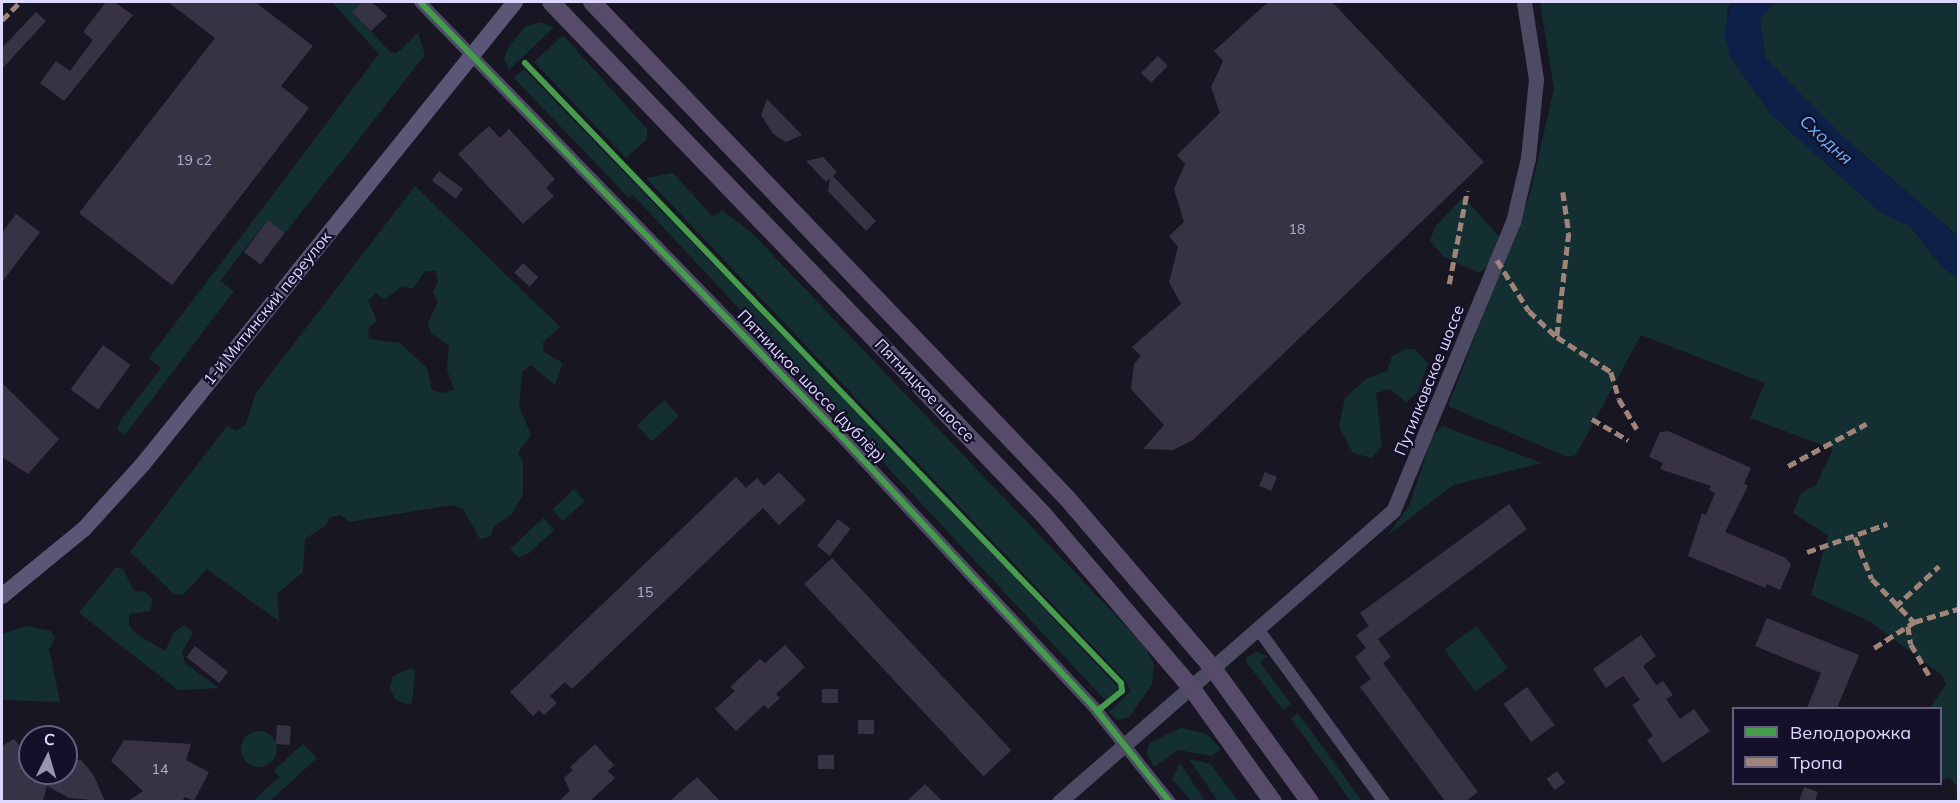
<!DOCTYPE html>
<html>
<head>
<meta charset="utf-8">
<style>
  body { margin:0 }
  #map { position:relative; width:1960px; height:803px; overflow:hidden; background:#181623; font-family:Mulish,sans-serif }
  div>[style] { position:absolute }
  .green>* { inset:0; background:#142f31; transform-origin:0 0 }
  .round { border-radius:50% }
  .water>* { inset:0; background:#0d2048 }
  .building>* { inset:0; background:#373345; transform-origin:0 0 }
  .minor>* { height:12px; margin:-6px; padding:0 6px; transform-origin:6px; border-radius:6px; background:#4d4b64 }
  .tertiary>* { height:15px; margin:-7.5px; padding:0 7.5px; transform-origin:7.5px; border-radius:7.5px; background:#4d4b64 }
  .secondary>* { height:16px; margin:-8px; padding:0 8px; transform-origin:8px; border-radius:8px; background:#5a5776 }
  .primary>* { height:18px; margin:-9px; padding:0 9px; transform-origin:9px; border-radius:9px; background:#564c69 }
  .quiet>* { height:4.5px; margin-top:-2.25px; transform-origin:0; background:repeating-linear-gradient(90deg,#a18479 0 9px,transparent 0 13.5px) }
  .cycleway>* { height:6px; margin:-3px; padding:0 3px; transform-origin:3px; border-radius:3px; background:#469c4c }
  span { translate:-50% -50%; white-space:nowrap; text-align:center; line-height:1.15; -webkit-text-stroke:4.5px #151029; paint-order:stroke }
  .number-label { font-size:14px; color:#b4afd0 }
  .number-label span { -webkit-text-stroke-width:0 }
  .street-label { font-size:16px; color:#ded8ff }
  .water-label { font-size:18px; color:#66b3ff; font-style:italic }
  .frame { position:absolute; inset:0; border:3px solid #ded8ff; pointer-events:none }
  .legend { position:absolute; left:1732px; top:707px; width:210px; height:78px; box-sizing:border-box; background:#151029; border:2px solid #65607f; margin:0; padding:8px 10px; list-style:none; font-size:18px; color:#ded8ff }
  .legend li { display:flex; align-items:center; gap:12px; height:30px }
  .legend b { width:30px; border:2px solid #65607f }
  .north { position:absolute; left:18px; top:725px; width:60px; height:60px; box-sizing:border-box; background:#151029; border:2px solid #65607f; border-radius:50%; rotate:5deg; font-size:16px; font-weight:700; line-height:24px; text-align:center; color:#ded8ff }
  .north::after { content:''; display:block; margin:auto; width:21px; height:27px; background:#9994b2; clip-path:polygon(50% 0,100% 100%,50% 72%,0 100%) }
</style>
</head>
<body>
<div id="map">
  <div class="green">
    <div style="clip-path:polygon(332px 2px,363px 2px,353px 12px,390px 52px,397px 53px,418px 33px,425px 55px,285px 233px,268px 220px,243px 251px,220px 281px,234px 291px,125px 435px,117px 429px,120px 421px,161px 368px,149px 358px,379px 54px)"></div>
    <div style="clip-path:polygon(1540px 2px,1731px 2px,1727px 11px,1730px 56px,1770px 113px,1880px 212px,1910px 226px,1943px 268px,1958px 278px,1958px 787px,1950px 778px,1941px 780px,1940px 708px,1930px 708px,1946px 684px,1942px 675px,1871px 622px,1811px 595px,1828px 535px,1793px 513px,1801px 493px,1816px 485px,1833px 449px,1750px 418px,1765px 383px,1641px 335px,1576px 455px,1567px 457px,1448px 406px,1530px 194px,1554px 89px)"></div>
    <div style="clip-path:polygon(1775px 2px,1958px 2px,1958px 236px,1843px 137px,1765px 58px,1760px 19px)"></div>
    <div style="clip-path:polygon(540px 22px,554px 27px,509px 70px,504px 59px,509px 46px,525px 27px)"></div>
    <div style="clip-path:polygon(563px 35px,647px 129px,647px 139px,626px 158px,534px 62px)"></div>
    <div style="clip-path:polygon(524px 69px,952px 511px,1117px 686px,1118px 693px,1107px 702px,633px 195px,629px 198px,514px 78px)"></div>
    <div style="clip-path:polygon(673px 173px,713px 217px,722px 210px,752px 233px,1144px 645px,1154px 664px,1152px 685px,1129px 717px,1117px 720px,1109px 712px,1131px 691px,1124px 679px,646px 178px)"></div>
    <div style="clip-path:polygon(evenodd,415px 186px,560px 327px,543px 342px,544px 352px,563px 363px,555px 385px,531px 365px,522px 372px,519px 406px,531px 435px,518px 453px,523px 462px,523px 495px,512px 514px,494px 526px,491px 536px,480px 539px,463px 509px,452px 505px,349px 522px,341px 515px,330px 517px,325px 526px,305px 539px,303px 572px,277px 594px,279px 621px,207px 569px,183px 595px,174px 594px,130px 552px,227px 426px,237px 431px,246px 424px,256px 393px,415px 186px,425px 271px,436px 271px,438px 282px,433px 292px,438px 302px,428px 323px,431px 333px,449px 346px,447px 369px,454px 390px,443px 393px,432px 390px,427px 368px,400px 343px,369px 339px,368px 328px,377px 321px,368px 301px,376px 293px,384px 300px,402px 286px,413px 289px,425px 271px)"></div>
    <div style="clip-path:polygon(1463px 197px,1500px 237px,1489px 265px,1479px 273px,1443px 256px,1430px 241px,1435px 227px)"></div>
    <div style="clip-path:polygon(1406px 349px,1414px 349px,1428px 363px,1418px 392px,1406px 402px,1390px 389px,1376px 393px,1382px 446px,1372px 458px,1353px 453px,1339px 427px,1345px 398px,1366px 379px,1387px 371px,1392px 356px)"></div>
    <div style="left:664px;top:400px;width:22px;height:37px;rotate:47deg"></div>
    <div style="clip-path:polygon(1442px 426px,1542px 463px,1453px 485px,1387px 536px,1409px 506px,1432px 437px)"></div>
    <div style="left:574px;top:489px;width:16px;height:30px;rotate:47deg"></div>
    <div style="clip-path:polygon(543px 518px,554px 530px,528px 554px,518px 557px,510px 549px)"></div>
    <div style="clip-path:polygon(116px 567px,123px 569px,134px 591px,145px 592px,153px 600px,150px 611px,129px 614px,129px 625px,136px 634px,165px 651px,175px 631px,185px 625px,193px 633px,182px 652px,185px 663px,219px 688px,178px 690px,79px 613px)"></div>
    <div style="clip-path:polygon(26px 626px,51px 631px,55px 637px,49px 649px,60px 702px,2px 700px,2px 634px)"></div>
    <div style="left:1477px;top:626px;width:52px;height:40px;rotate:54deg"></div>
    <div style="clip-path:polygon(1256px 652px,1268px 656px,1260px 662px,1291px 704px,1283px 710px,1247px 663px,1246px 658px)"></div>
    <div style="clip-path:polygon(409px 669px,415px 670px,412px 703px,406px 704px,395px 699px,390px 688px,393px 676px)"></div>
    <div style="left:1298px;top:713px;width:109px;height:9px;rotate:54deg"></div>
    <div style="clip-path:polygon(1181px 728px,1207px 734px,1221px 749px,1212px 756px,1178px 750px,1154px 767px,1147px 753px,1149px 743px)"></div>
    <div class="round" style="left:241px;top:731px;width:36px;height:36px"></div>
    <div style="clip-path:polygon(303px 744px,317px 758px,270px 801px,253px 801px,279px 777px,274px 770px)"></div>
    <div style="clip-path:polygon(1189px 759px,1211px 764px,1238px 801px,1218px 801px)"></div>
    <div style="clip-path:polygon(1180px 763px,1205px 801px,1191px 801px,1172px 779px)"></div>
  </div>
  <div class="water">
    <div style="clip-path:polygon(1731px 2px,1775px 2px,1760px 19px,1765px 58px,1843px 137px,1958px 236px,1958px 278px,1943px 268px,1910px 226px,1880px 212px,1770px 113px,1730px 56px,1724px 34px)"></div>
  </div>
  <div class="building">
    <div style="clip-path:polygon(106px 2px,114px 2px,133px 15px,64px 101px,40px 83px,56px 61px,70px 71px,93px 40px,83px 32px)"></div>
    <div style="clip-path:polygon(168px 2px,255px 2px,313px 46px,281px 86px,309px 108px,172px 285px,79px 213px,215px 38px)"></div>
    <div style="clip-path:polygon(363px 2px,372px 2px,387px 16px,371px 31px,352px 12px)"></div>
    <div style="clip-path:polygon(1268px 2px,1332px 2px,1484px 162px,1193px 440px,1173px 450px,1143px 449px,1164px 425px,1131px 389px,1134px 364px,1141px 356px,1132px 347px,1181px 304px,1169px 282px,1178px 247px,1169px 236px,1184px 222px,1174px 189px,1185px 164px,1177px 155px,1220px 113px,1211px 87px,1223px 61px,1214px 51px)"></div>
    <div style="clip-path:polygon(36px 12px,46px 21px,2px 69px,2px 48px)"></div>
    <div style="left:1158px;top:56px;width:14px;height:24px;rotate:45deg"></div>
    <div style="clip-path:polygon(767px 99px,802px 135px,786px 142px,773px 134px,761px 115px)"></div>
    <div style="clip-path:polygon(489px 126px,500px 138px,509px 129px,555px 179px,546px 188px,554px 196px,523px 224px,458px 154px)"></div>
    <div style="clip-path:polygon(823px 157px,837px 172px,833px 176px,876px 221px,866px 231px,828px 191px,830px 178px,826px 182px,806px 161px)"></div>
    <div style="left:439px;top:171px;width:30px;height:12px;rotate:37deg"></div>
    <div style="clip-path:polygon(16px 214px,40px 232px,2px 282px,2px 233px)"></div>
    <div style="left:268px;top:220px;width:21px;height:40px;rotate:37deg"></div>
    <div style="left:523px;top:263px;width:21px;height:13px;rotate:43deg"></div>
    <div style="left:103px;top:345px;width:34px;height:55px;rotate:36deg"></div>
    <div style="clip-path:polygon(2px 383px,59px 439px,28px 474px,2px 457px)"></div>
    <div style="clip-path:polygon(1668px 431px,1751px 468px,1744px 484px,1748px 486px,1725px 532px,1786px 558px,1791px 565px,1780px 590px,1767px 584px,1765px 588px,1688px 556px,1702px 513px,1706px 515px,1715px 493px,1709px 490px,1711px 486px,1660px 469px,1663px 463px,1649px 457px,1660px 432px)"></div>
    <div style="clip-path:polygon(779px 472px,806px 500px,779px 525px,763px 508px,572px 689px,565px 682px,550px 696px,557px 703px,544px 715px,539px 710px,533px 716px,510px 692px,736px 477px,746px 488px,757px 478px,764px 486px)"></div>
    <div style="left:1265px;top:472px;width:13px;height:15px;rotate:23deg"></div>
    <div style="clip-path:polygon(1509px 504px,1527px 529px,1378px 639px,1391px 657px,1383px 663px,1478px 792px,1466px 801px,1445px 801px,1360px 687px,1371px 679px,1355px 657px,1366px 648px,1356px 635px,1369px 626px,1360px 613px)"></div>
    <div style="left:838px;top:519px;width:16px;height:34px;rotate:38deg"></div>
    <div style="left:832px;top:558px;width:263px;height:38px;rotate:47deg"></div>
    <div style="clip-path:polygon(1767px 618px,1859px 655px,1837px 708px,1807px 708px,1821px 673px,1755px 646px)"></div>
    <div style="clip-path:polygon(1641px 635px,1656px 656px,1643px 666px,1656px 685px,1663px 681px,1673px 695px,1666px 699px,1680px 719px,1694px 709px,1710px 731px,1663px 763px,1647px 740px,1653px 736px,1632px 705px,1640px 700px,1623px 676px,1606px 688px,1593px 669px)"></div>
    <div style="clip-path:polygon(785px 645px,805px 667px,776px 694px,780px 698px,768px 709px,764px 705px,736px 731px,715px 709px,735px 691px,730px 687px,760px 659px,765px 663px)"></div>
    <div style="left:195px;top:646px;width:42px;height:14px;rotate:38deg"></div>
    <div style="left:1527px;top:687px;width:47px;height:29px;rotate:54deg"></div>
    <div style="left:838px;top:689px;width:14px;height:16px;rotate:90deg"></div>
    <div style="left:858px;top:720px;width:16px;height:14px"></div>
    <div style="left:277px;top:725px;width:14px;height:19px;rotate:4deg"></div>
    <div style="clip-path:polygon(14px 739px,30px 757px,30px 773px,66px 773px,66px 759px,81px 760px,93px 774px,105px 801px,69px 798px,47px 786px,43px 801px,2px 801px,2px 746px)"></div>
    <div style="clip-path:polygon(124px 740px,191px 744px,186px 760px,209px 772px,194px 801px,185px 797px,182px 801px,128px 801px,143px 791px,111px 761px)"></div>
    <div style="clip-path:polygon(595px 744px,614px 765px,608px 771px,615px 778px,590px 801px,559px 801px,570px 791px,564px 778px,573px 770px,570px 767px)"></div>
    <div style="left:818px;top:755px;width:16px;height:14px"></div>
    <div style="left:1557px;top:771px;width:14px;height:13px;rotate:54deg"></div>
    <div style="clip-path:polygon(697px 777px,720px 801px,670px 801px)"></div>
    <div style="clip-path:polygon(925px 784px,942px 801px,907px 801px)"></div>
    <div style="clip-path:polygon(1804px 787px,1818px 792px,1815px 801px,1799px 801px)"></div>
  </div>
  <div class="minor">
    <div style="left:420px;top:2px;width:605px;rotate:45.87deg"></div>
    <div style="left:841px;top:436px;width:376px;rotate:47deg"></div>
    <div style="left:1097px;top:711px;width:117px;rotate:51.3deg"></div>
    <div style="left:1258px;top:629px;width:214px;rotate:53.9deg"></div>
  </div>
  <div class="tertiary">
    <div style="left:1059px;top:802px;width:443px;rotate:-41.1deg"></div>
    <div style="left:1393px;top:511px;width:313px;rotate:-67.5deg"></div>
    <div style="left:1513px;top:222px;width:66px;rotate:-76.8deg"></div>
    <div style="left:1528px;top:158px;width:79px;rotate:-84.2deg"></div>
    <div style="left:1536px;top:79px;width:78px;rotate:-98.9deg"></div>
  </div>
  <div class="secondary">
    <div style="left:2px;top:596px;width:106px;rotate:-39.3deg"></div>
    <div style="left:84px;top:529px;width:88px;rotate:-47.8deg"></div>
    <div style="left:143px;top:464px;width:593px;rotate:-51.16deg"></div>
  </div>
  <div class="primary">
    <div style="left:551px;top:2px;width:710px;rotate:46.14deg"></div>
    <div style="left:1043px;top:514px;width:226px;rotate:49.5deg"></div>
    <div style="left:1190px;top:686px;width:143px;rotate:54.4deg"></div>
    <div style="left:592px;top:2px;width:687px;rotate:46.24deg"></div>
    <div style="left:1067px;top:498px;width:223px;rotate:49.4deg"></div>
    <div style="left:1212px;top:667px;width:167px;rotate:54deg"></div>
  </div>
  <div class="quiet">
    <div style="left:2px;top:20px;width:25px;rotate:-45deg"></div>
    <div style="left:1563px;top:192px;width:41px;rotate:81.7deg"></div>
    <div style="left:1569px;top:233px;width:105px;rotate:96.6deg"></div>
    <div style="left:1557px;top:337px;width:64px;rotate:32.9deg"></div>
    <div style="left:1611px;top:372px;width:28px;rotate:73deg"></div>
    <div style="left:1619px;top:399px;width:35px;rotate:59deg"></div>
    <div style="left:1497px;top:260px;width:60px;rotate:57.9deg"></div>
    <div style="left:1529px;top:311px;width:38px;rotate:43deg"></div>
    <div style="left:1449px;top:284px;width:95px;rotate:-79deg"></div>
    <div style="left:1592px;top:419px;width:42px;rotate:30.3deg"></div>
    <div style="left:1788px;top:466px;width:89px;rotate:-28.3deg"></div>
    <div style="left:1855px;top:537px;width:45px;rotate:68deg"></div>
    <div style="left:1872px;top:579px;width:60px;rotate:45.7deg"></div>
    <div style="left:1807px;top:552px;width:85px;rotate:-19.3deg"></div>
    <div style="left:1895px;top:607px;width:60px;rotate:-43deg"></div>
    <div style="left:1908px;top:626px;width:18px;rotate:81deg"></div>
    <div style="left:1911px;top:644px;width:36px;rotate:60deg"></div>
    <div style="left:1874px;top:648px;width:48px;rotate:-33deg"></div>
    <div style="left:1914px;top:622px;width:46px;rotate:-16.5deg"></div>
  </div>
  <div class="cycleway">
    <div style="left:420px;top:2px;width:605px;rotate:45.87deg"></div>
    <div style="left:841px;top:436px;width:376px;rotate:47deg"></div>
    <div style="left:1097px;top:711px;width:117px;rotate:51.3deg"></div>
    <div style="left:525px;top:63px;width:860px;rotate:46.13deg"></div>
    <div style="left:1121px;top:683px;width:8px;rotate:83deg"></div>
    <div style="left:1122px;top:691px;width:32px;rotate:141deg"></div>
  </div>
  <div class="number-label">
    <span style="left:194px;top:160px">19 с2</span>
    <span style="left:1297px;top:229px">18</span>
    <span style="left:645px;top:592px">15</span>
    <span style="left:160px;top:769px">14</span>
  </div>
  <div class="street-label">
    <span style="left:267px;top:308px;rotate:-51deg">1-й Митинский переулок</span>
    <span style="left:1429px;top:380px;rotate:-68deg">Путилковское шоссе</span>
    <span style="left:812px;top:386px;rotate:46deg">Пятницкое шоссе (дублёр)</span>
    <span style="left:925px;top:390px;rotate:46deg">Пятницкое шоссе</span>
  </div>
  <div class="water-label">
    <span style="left:1826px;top:140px;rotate:42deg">Сходня</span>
  </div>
  <div class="frame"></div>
  <ul class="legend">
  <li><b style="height:8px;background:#469c4c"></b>Велодорожка</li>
  <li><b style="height:8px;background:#a18479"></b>Тропа</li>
  </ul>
  <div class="north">С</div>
</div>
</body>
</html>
